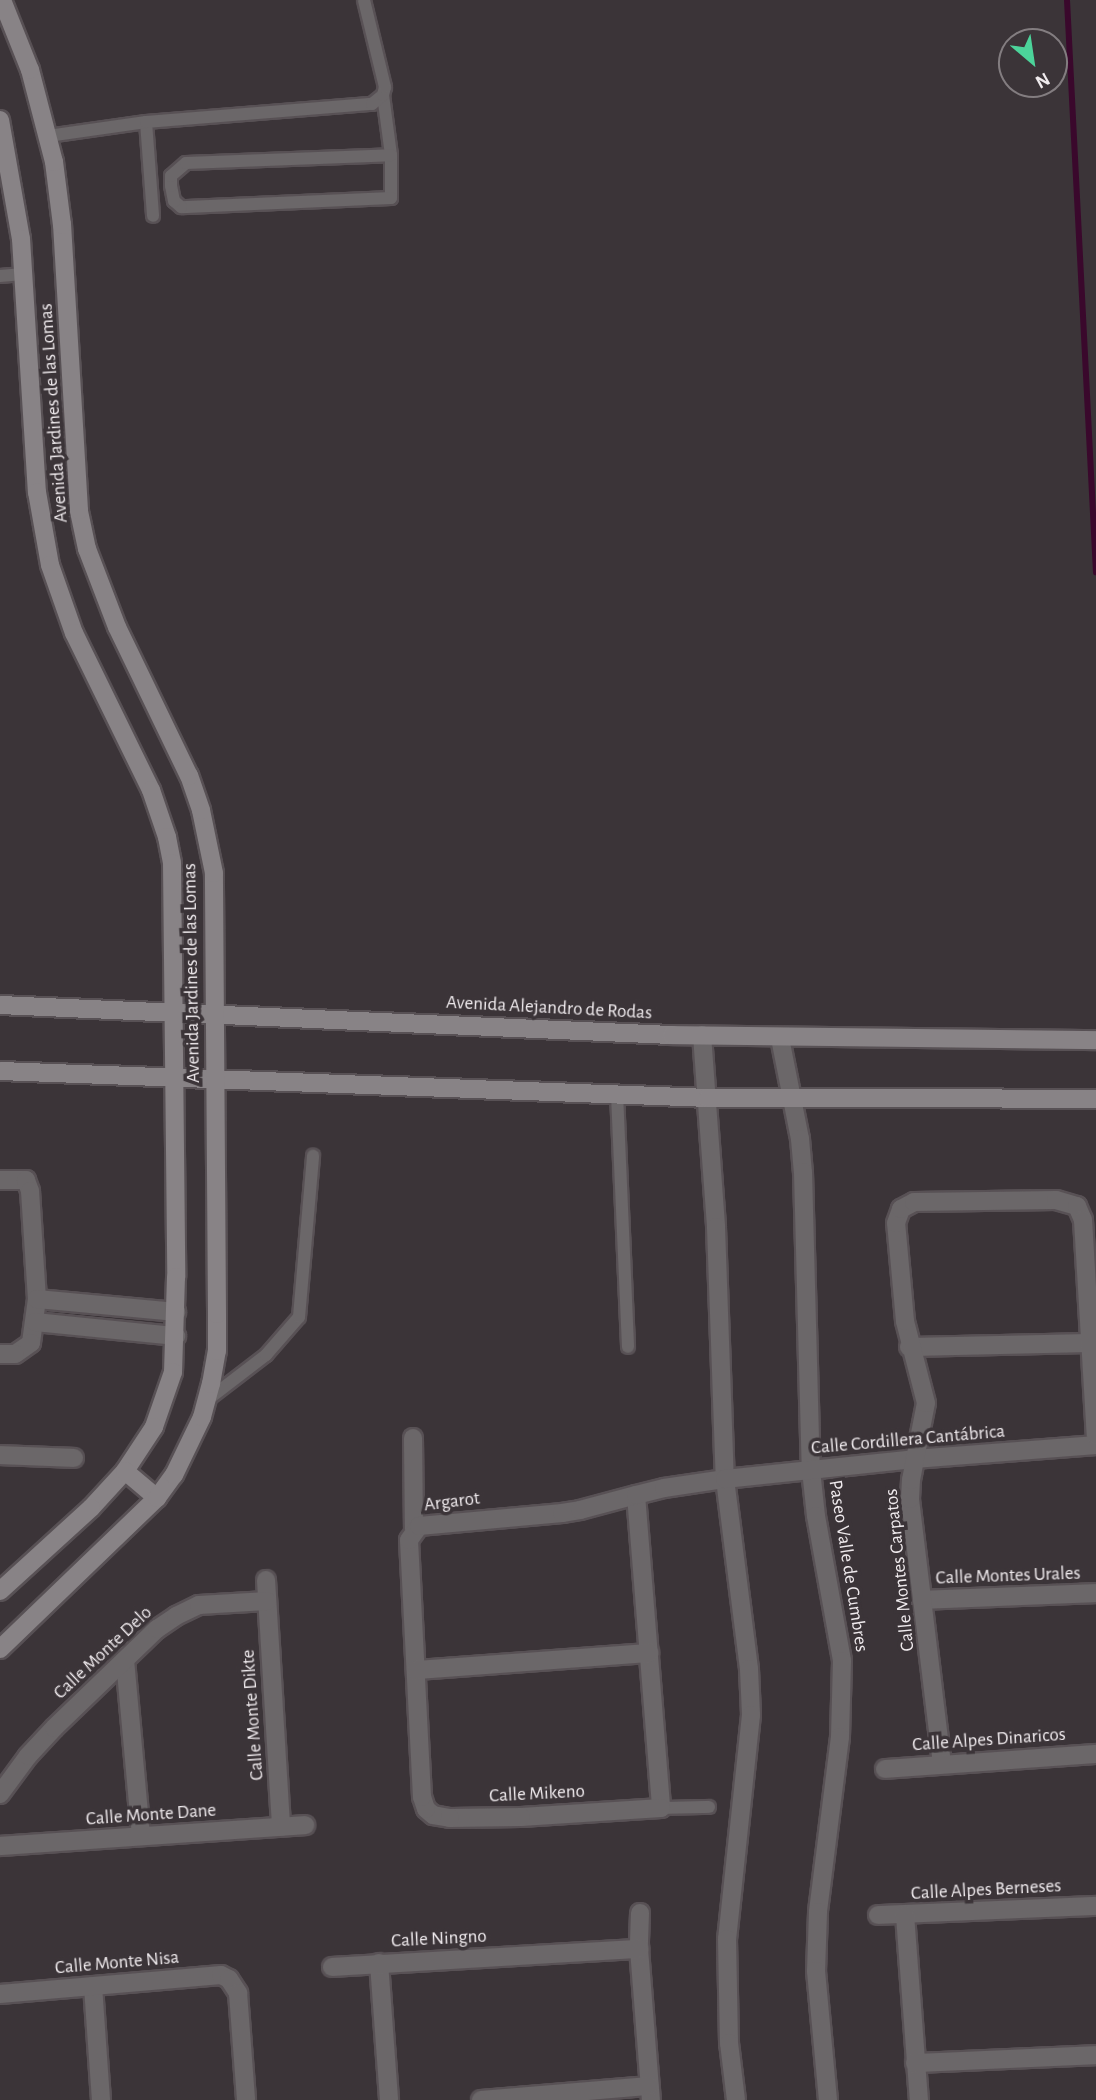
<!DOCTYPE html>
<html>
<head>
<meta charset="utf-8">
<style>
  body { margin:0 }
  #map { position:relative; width:1096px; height:2100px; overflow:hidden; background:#3b3438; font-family:"Alegreya Sans",sans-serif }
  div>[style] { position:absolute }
  .stream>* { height:6px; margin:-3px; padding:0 3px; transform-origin:3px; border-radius:3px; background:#3a082c }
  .roads { filter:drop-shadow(2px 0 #585155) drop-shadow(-2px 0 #585155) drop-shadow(0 2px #585155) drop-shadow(0 -2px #585155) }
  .lane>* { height:12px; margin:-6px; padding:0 6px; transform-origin:6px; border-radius:6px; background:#6b6769 }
  .street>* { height:18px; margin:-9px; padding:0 9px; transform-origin:9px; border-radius:9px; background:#6b6769 }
  .secondary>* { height:18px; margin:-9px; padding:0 9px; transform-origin:9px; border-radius:9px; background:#888386 }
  span { translate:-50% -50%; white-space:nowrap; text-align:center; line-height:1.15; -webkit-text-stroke:7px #3b3438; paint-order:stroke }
  .street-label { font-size:19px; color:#efeaed }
  .north { position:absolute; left:998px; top:28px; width:70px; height:70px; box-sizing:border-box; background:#3b3438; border:2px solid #837d80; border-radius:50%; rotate:151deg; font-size:19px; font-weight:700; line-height:28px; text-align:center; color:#efeaed }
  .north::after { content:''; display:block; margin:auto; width:24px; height:32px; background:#4cd39a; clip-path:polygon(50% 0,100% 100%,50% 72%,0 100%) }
</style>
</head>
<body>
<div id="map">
  <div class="stream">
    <div style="left:1067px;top:0;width:573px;rotate:87.1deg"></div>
  </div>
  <div class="roads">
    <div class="lane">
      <div style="left:383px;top:95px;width:61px;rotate:82.4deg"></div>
      <div style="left:391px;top:155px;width:43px;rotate:90deg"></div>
      <div style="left:391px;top:198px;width:210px;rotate:177.5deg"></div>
      <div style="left:181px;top:207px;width:9px;rotate:-139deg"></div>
      <div style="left:174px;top:201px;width:15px;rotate:-101deg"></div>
      <div style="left:171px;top:186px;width:10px;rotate:-90deg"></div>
      <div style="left:171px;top:176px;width:20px;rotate:-41deg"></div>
      <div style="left:186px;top:163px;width:205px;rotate:-2.2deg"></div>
      <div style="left:146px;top:122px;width:94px;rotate:85.7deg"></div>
      <div style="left:48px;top:136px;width:99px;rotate:-8.1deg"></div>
      <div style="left:146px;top:122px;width:227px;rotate:-4.6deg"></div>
      <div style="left:372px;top:104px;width:14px;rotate:-39deg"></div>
      <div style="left:383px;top:95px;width:8px;rotate:-76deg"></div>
      <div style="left:385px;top:87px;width:89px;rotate:-103.6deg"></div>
      <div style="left:0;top:276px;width:23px;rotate:-5deg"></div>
      <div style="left:617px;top:1094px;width:253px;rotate:87.5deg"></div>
      <div style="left:206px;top:1401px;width:76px;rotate:-37.5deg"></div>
      <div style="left:266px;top:1355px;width:50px;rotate:-49deg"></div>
      <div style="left:299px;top:1317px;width:162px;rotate:-85deg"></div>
      <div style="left:661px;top:1808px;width:48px;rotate:-1.2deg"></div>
    </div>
    <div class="street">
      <div style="left:702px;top:1035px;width:193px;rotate:85.8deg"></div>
      <div style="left:716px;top:1227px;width:252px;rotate:88deg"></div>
      <div style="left:725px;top:1479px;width:192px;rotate:82.8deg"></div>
      <div style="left:749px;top:1669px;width:46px;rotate:87.5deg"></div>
      <div style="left:751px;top:1715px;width:225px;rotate:96.1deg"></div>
      <div style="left:727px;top:1939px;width:104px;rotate:88.9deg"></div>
      <div style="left:729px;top:2043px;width:57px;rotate:83deg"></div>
      <div style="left:780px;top:1038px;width:103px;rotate:78.8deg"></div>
      <div style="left:800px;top:1139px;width:33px;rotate:85deg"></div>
      <div style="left:803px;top:1172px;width:298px;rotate:88.5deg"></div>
      <div style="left:811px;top:1470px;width:46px;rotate:83.8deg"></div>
      <div style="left:816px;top:1516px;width:147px;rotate:79.8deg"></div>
      <div style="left:842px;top:1661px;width:76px;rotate:91.5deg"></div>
      <div style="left:840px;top:1737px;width:176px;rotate:97.2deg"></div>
      <div style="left:818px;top:1912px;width:59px;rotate:91.9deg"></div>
      <div style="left:816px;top:1971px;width:130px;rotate:84.7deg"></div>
      <div style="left:0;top:1180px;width:26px"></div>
      <div style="left:26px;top:1180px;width:12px;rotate:70deg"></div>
      <div style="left:30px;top:1191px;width:108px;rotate:86.3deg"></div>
      <div style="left:37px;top:1299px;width:44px;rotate:97.8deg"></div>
      <div style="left:31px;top:1343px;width:19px;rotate:145deg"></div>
      <div style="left:15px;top:1354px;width:15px;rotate:180deg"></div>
      <div style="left:37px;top:1299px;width:140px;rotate:5.3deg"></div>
      <div style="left:35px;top:1322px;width:142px;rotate:5.7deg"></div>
      <div style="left:909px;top:1347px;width:182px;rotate:-1.3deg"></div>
      <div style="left:413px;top:1438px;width:91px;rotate:89.4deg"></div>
      <div style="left:0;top:1455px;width:74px;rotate:2.3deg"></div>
      <div style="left:636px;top:1495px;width:314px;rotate:85.4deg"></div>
      <div style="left:661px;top:1808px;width:140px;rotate:176.3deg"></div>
      <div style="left:521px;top:1817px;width:71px;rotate:179.2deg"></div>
      <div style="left:450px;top:1818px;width:17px;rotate:-170deg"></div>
      <div style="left:433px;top:1815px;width:9px;rotate:-139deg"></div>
      <div style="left:426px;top:1809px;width:13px;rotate:-108deg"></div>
      <div style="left:422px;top:1797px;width:257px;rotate:-92.9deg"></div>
      <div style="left:409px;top:1540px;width:17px;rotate:-54deg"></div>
      <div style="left:419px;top:1526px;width:144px;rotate:-5.2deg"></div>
      <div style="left:562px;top:1513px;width:18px;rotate:-9deg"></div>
      <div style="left:580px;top:1510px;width:58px;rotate:-15deg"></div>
      <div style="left:636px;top:1495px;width:29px;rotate:-14deg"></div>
      <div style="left:664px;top:1488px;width:62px;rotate:-8.4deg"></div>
      <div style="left:725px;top:1479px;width:190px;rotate:-6deg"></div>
      <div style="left:914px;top:1459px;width:183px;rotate:-4.4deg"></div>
      <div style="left:266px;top:1580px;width:247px;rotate:86.5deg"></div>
      <div style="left:922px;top:1600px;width:174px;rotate:-2.3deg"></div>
      <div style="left:125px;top:1660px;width:176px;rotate:84.8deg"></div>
      <div style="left:416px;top:1670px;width:234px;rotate:-4.2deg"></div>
      <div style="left:942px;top:1764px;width:267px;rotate:-96.9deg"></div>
      <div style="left:910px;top:1499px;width:19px;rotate:-87deg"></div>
      <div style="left:911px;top:1480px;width:78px;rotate:-79deg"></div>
      <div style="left:926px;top:1403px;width:85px;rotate:-104.4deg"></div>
      <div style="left:905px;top:1321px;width:98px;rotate:-95.2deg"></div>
      <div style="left:896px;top:1223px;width:15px;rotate:-70deg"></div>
      <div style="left:901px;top:1209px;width:15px;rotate:-28deg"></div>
      <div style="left:914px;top:1202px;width:142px;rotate:-0.8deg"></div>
      <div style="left:1056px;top:1200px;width:22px;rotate:16deg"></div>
      <div style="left:1077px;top:1206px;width:15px;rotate:67deg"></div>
      <div style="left:1083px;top:1220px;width:216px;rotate:86.6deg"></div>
      <div style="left:885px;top:1769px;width:212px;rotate:-4.1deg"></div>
      <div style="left:0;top:1794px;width:47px;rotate:-53.6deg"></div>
      <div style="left:28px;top:1756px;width:38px;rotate:-47deg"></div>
      <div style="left:54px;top:1728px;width:143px;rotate:-43.9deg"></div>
      <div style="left:157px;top:1629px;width:23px;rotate:-34deg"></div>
      <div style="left:176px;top:1616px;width:25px;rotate:-26deg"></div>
      <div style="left:199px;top:1605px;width:68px;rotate:-3.4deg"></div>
      <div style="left:0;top:1846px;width:306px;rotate:-3.9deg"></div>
      <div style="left:640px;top:1913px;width:36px;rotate:92deg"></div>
      <div style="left:639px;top:1949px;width:151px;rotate:85.5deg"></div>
      <div style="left:878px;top:1915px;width:218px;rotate:-2.4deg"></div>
      <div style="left:905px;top:1915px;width:186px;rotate:85.7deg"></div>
      <div style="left:379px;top:1963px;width:137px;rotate:85.8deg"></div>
      <div style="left:332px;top:1967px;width:308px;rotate:-3.4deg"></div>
      <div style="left:93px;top:1986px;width:114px;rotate:86deg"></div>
      <div style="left:0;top:1994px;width:222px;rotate:-4.9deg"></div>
      <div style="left:221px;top:1975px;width:9px;rotate:27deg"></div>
      <div style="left:229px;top:1979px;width:17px;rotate:57deg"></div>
      <div style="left:238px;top:1993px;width:107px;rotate:85.7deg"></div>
      <div style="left:915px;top:2063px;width:181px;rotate:-2.5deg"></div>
      <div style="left:481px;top:2100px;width:169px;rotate:-4.8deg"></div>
    </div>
    <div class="secondary">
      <div style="left:0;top:120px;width:121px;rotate:80deg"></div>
      <div style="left:21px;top:239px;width:254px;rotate:86.4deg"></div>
      <div style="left:37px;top:492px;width:74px;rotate:79.9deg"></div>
      <div style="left:50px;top:565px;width:72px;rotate:70.6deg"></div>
      <div style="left:74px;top:633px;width:175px;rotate:63.9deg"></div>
      <div style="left:151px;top:790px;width:50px;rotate:71.2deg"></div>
      <div style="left:167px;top:837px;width:26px;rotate:79deg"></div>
      <div style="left:172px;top:863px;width:414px;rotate:89.4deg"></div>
      <div style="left:176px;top:1277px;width:95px;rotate:91.8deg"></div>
      <div style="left:173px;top:1372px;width:58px;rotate:109.1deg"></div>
      <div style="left:154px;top:1427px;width:53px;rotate:123.4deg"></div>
      <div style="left:125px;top:1471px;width:50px;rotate:132.6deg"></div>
      <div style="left:91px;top:1508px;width:123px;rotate:137.6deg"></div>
      <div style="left:0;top:1005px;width:673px;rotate:2.56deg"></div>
      <div style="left:672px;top:1035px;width:424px;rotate:0.7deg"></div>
      <div style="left:0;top:1071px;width:709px;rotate:2.18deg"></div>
      <div style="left:708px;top:1098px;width:388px;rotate:0.1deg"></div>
      <div style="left:125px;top:1471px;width:42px;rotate:40.2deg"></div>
      <div style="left:0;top:1649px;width:218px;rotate:-43.9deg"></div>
      <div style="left:157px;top:1498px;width:29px;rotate:-54deg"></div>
      <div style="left:174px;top:1475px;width:64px;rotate:-64.2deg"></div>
      <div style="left:202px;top:1417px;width:34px;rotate:-75deg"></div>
      <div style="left:211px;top:1384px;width:34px;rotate:-80deg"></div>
      <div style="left:217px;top:1351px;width:37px;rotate:-90deg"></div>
      <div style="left:217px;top:1314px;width:441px;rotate:-90.4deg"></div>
      <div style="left:214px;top:873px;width:64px;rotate:-101.7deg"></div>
      <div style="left:201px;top:810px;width:36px;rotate:-109deg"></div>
      <div style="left:189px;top:776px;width:165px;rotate:-115.8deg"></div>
      <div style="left:117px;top:627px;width:84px;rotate:-111deg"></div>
      <div style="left:87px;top:549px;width:40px;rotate:-102deg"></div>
      <div style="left:79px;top:510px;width:286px;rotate:-93.4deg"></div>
      <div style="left:62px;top:225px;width:64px;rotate:-97.2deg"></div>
      <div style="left:54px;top:162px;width:95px;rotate:-104.6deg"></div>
      <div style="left:30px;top:70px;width:75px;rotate:-111.8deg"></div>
    </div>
  </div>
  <div class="street-label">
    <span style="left:54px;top:413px;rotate:-94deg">Avenida Jardines de las Lomas</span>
    <span style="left:192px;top:973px;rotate:-91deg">Avenida Jardines de las Lomas</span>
    <span style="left:549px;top:1008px;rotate:3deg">Avenida Alejandro de Rodas</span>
    <span style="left:908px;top:1440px;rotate:-5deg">Calle Cordillera Cantábrica</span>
    <span style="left:452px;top:1502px;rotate:-7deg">Argarot</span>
    <span style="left:848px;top:1566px;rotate:81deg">Paseo Valle de Cumbres</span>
    <span style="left:900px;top:1570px;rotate:-96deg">Calle Montes Carpatos</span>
    <span style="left:1008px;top:1576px;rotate:-2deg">Calle Montes Urales</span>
    <span style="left:103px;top:1653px;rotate:-43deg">Calle Monte Delo</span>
    <span style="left:253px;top:1715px;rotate:-94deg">Calle Monte Dikte</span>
    <span style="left:989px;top:1740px;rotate:-4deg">Calle Alpes Dinaricos</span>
    <span style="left:537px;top:1794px;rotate:-3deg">Calle Mikeno</span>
    <span style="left:151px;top:1815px;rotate:-4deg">Calle Monte Dane</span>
    <span style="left:986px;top:1890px;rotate:-3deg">Calle Alpes Berneses</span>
    <span style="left:439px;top:1939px;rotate:-3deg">Calle Ningno</span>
    <span style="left:117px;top:1963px;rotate:-5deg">Calle Monte Nisa</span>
  </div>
  <div class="north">N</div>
</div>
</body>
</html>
